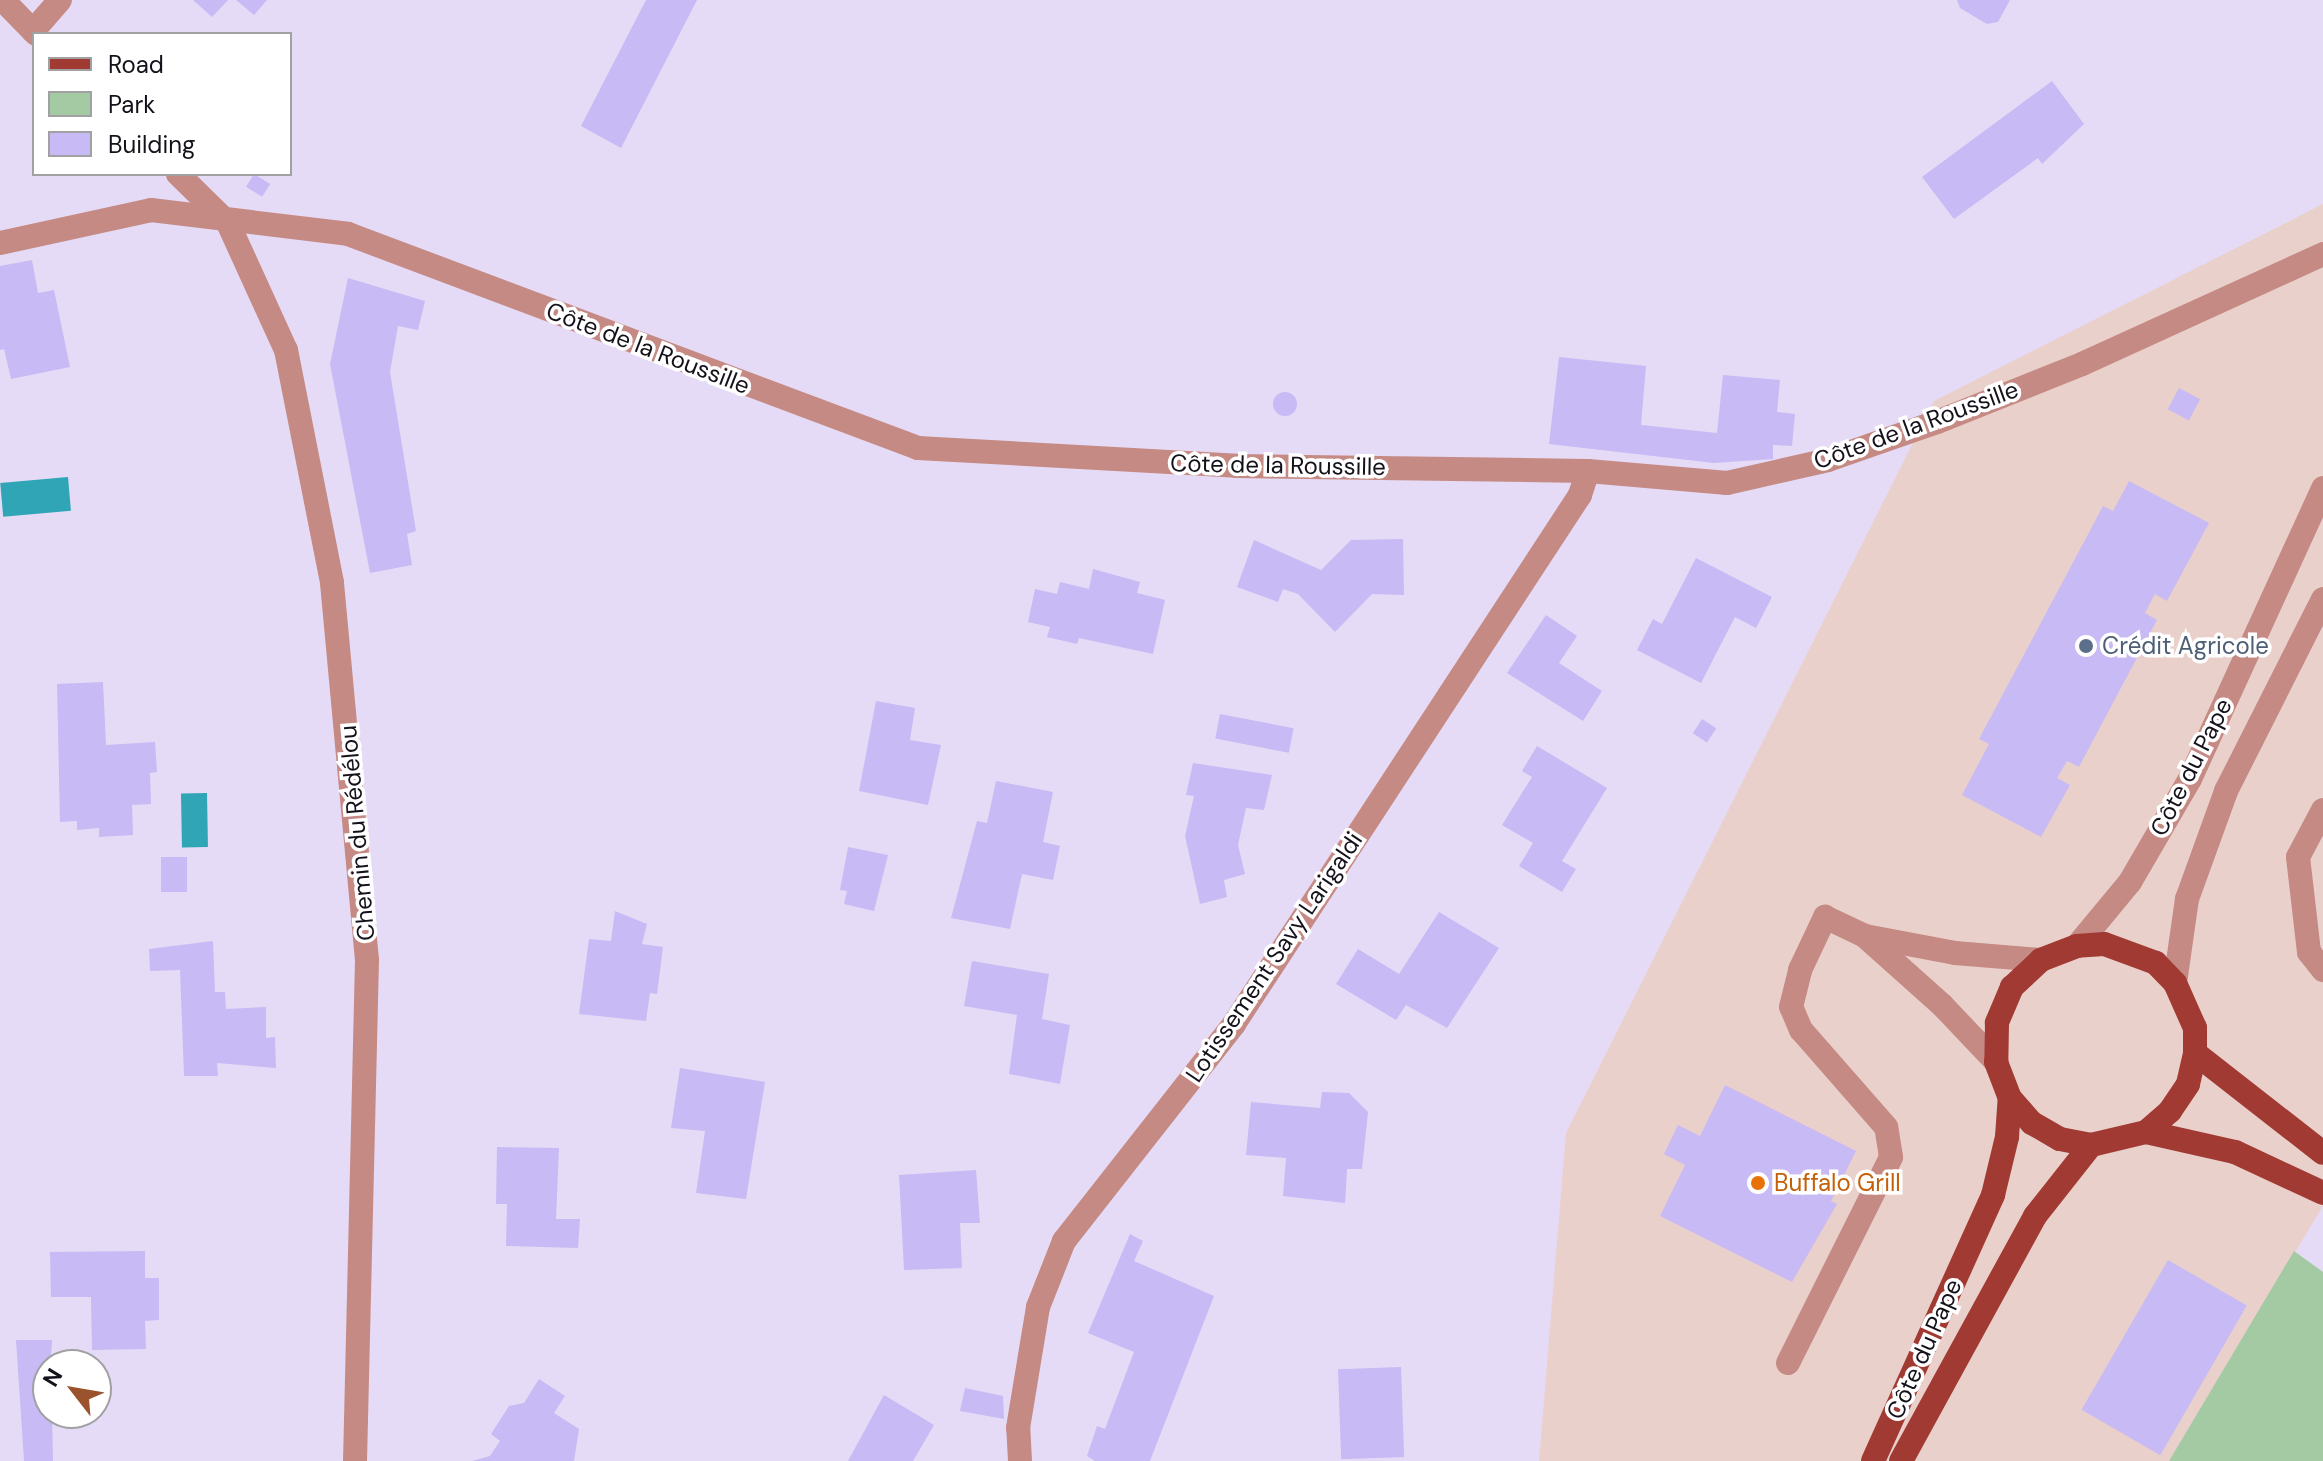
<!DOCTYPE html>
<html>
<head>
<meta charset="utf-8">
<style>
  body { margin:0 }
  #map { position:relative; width:2323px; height:1461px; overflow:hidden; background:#e5dbf6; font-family:"DM Sans",sans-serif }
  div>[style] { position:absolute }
  .commercial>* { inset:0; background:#ead0cb }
  .green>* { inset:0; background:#a4caa3 }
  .water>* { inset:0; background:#2fa5b5; transform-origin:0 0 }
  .building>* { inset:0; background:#c8baf4; transform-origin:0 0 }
  .round { border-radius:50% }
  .minor>* { height:24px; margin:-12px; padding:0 12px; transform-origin:12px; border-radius:12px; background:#c58a83 }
  .major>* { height:24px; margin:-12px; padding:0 12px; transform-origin:12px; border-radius:12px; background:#a23a34 }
  .dots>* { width:22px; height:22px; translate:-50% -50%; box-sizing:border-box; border:4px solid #fff; border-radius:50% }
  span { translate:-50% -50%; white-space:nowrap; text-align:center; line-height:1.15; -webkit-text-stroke:7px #fff; paint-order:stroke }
  .street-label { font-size:24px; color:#14111a }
  .service-label { font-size:24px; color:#4e5e75 }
  .left { translate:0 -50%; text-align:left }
  .food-label { font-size:24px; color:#c56008 }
  .legend { position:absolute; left:32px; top:32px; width:260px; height:144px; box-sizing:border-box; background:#fff; border:2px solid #a1a0a3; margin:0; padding:10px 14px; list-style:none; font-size:24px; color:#14111a }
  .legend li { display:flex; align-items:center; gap:16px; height:40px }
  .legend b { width:40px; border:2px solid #a1a0a3 }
  .north { position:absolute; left:32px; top:1349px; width:80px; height:80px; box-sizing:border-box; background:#fff; border:2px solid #a1a0a3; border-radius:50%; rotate:301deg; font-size:22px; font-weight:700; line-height:32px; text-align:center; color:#14111a }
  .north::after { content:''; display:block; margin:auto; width:28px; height:36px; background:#9a532c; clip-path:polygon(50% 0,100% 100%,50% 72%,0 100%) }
</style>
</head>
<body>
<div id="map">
  <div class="commercial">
    <div style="clip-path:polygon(2323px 204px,2323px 1206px,2169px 1461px,1539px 1461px,1566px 1133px,1934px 401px)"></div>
  </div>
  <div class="green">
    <div style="clip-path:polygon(2294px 1251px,2323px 1272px,2323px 1461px,2169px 1461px)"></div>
  </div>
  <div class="water">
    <div style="left:68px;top:477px;width:34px;height:68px;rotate:85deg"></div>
    <div style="left:207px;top:793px;width:54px;height:26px;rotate:89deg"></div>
  </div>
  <div class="building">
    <div style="clip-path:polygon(193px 0,228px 0,212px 17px)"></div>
    <div style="clip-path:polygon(236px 0,267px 0,254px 15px)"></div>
    <div style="clip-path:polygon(646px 0,697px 0,621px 148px,581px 126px)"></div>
    <div style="clip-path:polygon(1957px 0,2010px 0,1998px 22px,1987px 24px,1960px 8px)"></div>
    <div style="clip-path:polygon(2052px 81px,2084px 124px,2042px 164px,2038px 158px,1954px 219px,1922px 177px)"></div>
    <div style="left:254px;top:174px;width:19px;height:15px;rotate:32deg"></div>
    <div style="clip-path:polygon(32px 260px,38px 293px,54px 290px,70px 367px,11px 379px,4px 349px,0 350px,0 266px)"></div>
    <div style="clip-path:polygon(348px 278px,425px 301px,418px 330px,398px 326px,390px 372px,416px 531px,407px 534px,412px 565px,370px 573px,330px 364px)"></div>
    <div style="clip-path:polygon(1559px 357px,1646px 366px,1641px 425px,1717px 433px,1723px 375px,1780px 380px,1777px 412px,1795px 414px,1792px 446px,1773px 445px,1773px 459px,1714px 463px,1549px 444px)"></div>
    <div style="left:2179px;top:388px;width:24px;height:24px;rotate:28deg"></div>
    <div class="round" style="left:1273px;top:392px;width:24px;height:24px"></div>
    <div style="clip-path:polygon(2129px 481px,2209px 523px,2167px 601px,2155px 594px,2145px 613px,2157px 620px,2079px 767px,2067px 761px,2057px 778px,2070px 785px,2041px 837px,1962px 795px,1989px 744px,1979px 739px,2103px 506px,2113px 511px)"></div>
    <div style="clip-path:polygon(1403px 539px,1404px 595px,1372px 594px,1335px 632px,1298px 594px,1283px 589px,1278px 602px,1237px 587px,1254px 540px,1321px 570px,1351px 540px)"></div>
    <div style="clip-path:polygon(1696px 558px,1772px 597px,1756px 628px,1735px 617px,1701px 683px,1637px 650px,1653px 619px,1662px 624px)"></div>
    <div style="clip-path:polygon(1093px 569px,1140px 582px,1137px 593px,1165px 600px,1153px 654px,1079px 638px,1077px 644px,1047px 637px,1050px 627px,1028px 622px,1035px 589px,1057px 594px,1060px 582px,1089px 589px)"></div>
    <div style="clip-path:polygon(1546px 615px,1577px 636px,1559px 663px,1602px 691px,1583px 721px,1507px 673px)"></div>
    <div style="clip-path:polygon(103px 682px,106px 745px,155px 742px,157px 772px,150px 773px,151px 804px,132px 805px,133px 835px,99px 837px,99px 828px,77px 830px,77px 821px,60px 822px,57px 684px)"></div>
    <div style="clip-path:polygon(876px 701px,915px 708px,910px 740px,941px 745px,928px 805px,859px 791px)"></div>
    <div style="left:1220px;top:714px;width:75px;height:25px;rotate:11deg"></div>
    <div style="left:1702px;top:719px;width:17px;height:17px;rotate:33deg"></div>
    <div style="clip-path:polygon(1537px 746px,1607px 788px,1562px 861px,1576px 869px,1562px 892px,1519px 866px,1533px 843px,1502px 825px,1532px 777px,1522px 771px)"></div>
    <div style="clip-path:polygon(1193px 763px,1272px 775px,1264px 810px,1246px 808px,1238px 845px,1245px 874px,1224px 880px,1227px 897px,1200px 904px,1185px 836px,1194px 796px,1186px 795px)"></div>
    <div style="clip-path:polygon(996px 781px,1053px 792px,1043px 842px,1060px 846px,1053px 880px,1022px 874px,1010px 929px,951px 918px,977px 821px,987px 823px)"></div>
    <div style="clip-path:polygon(848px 847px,888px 855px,874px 911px,844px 904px,847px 891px,840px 890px)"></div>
    <div style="left:161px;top:857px;width:26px;height:35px"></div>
    <div style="clip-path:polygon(615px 911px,647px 924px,642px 944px,663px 947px,657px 994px,650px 993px,646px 1021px,579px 1014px,589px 939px,611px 941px)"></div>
    <div style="clip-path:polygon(1439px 912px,1499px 948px,1447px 1028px,1406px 1005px,1396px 1020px,1336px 984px,1358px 949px,1399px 974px)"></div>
    <div style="clip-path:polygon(213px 941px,215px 992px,225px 992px,226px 1009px,266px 1007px,266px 1038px,275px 1037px,276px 1068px,217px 1063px,218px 1076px,184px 1076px,180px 970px,150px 971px,149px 949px)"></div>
    <div style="clip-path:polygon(972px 961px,1049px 974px,1042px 1019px,1070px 1025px,1060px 1084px,1009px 1074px,1017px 1015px,964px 1006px)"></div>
    <div style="clip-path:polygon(680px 1068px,765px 1082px,746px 1199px,696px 1193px,705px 1131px,671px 1128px)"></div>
    <div style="clip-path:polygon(1725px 1085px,1856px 1151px,1831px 1201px,1837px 1204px,1792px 1282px,1660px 1216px,1685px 1165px,1664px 1154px,1678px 1125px,1700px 1136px)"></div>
    <div style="clip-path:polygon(1322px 1092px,1349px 1093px,1368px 1112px,1362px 1169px,1347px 1169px,1345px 1203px,1283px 1196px,1286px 1158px,1246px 1155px,1251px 1102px,1320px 1108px)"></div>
    <div style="clip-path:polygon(497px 1147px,559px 1148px,556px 1219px,580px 1219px,578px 1248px,506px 1246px,507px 1204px,496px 1204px)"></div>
    <div style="clip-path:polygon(976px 1170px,980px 1223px,960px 1223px,962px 1268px,904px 1270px,899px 1175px)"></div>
    <div style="clip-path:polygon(1130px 1234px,1143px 1241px,1134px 1261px,1214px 1296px,1150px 1461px,1095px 1461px,1087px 1456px,1097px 1426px,1105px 1429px,1134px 1352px,1088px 1333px)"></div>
    <div style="clip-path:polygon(145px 1251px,145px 1278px,159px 1278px,159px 1320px,145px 1321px,146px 1349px,92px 1350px,91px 1297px,51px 1297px,50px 1252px)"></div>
    <div style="left:2168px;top:1260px;width:91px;height:173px;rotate:30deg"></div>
    <div style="clip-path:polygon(16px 1340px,52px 1340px,48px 1413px,52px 1413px,53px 1461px,24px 1461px)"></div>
    <div style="left:1401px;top:1367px;width:90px;height:63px;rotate:88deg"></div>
    <div style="clip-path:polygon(539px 1379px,565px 1396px,554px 1413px,579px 1429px,574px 1461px,472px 1461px,490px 1456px,500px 1441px,491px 1434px,509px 1406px,524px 1403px)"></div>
    <div style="clip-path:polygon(965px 1388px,1003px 1396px,1004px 1419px,960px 1411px)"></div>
    <div style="clip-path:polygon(884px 1395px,934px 1425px,913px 1461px,848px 1461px)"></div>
  </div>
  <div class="minor">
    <div style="left:3px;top:0;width:47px;rotate:45.9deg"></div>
    <div style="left:33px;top:31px;width:41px;rotate:-48.9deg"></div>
    <div style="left:178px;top:174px;width:70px;rotate:44.4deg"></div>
    <div style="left:228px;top:223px;width:140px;rotate:65.5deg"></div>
    <div style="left:286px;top:350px;width:237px;rotate:78.8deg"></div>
    <div style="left:332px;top:583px;width:379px;rotate:84.7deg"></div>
    <div style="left:367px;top:960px;width:501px;rotate:91.37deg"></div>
    <div style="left:0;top:243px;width:155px;rotate:-12.3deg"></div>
    <div style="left:151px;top:210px;width:198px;rotate:6.9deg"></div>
    <div style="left:348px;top:234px;width:609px;rotate:20.58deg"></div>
    <div style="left:918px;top:448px;width:319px;rotate:3.2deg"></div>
    <div style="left:1236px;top:466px;width:352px;rotate:0.8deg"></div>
    <div style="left:1588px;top:471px;width:140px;rotate:4.9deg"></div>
    <div style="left:1727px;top:483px;width:104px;rotate:-12.8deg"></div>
    <div style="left:1828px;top:460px;width:115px;rotate:-19.2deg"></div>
    <div style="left:1937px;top:422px;width:156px;rotate:-21.8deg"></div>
    <div style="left:2082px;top:364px;width:265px;rotate:-24.5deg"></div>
    <div style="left:2323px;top:810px;width:53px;rotate:118deg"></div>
    <div style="left:2298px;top:857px;width:96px;rotate:83.4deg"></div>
    <div style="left:2309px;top:952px;width:23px;rotate:52deg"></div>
    <div style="left:1867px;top:938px;width:101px;rotate:41.8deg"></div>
    <div style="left:1942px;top:1005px;width:79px;rotate:46.5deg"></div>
    <div style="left:2077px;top:946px;width:83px;rotate:-50.4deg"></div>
    <div style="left:2130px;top:882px;width:119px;rotate:-59.8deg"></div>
    <div style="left:2190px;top:779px;width:320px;rotate:-65.4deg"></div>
    <div style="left:2175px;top:983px;width:85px;rotate:-81.9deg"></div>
    <div style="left:2187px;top:899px;width:115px;rotate:-70.1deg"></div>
    <div style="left:2226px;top:791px;width:215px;rotate:-63.2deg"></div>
    <div style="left:1788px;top:1363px;width:230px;rotate:-63.4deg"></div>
    <div style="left:1891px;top:1157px;width:30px;rotate:-99deg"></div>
    <div style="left:1886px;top:1127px;width:129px;rotate:-131.2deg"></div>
    <div style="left:1801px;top:1030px;width:25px;rotate:-113deg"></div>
    <div style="left:1791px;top:1007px;width:38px;rotate:-76deg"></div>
    <div style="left:1800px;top:970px;width:59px;rotate:-64.7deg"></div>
    <div style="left:1825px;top:917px;width:44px;rotate:25.4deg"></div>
    <div style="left:1865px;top:936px;width:92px;rotate:10.7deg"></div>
    <div style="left:1955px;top:953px;width:86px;rotate:4.7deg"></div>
    <div style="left:1020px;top:1461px;width:33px;rotate:-93deg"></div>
    <div style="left:1018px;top:1428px;width:123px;rotate:-80.6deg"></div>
    <div style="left:1038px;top:1307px;width:71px;rotate:-68.5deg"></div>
    <div style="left:1064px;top:1241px;width:276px;rotate:-51.9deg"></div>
    <div style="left:1234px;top:1024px;width:632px;rotate:-56.81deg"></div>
    <div style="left:1580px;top:495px;width:25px;rotate:-72deg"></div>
  </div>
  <div class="major">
    <div style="left:2195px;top:1053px;width:162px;rotate:38deg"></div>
    <div style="left:2146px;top:1132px;width:32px;rotate:-41deg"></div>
    <div style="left:2170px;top:1111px;width:32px;rotate:-56deg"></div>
    <div style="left:2188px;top:1084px;width:32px;rotate:-77deg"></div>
    <div style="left:2195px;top:1053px;width:25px;rotate:-90deg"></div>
    <div style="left:2195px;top:1028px;width:49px;rotate:-114deg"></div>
    <div style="left:2175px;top:983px;width:28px;rotate:-134deg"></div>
    <div style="left:2156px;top:963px;width:55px;rotate:-159.9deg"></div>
    <div style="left:2104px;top:944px;width:27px;rotate:176deg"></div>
    <div style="left:2077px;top:946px;width:39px;rotate:159deg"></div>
    <div style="left:2041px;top:960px;width:40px;rotate:137deg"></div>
    <div style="left:2012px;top:987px;width:39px;rotate:113deg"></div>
    <div style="left:1997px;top:1023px;width:39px;rotate:91deg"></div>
    <div style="left:1996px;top:1062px;width:39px;rotate:69deg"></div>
    <div style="left:2010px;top:1098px;width:33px;rotate:49deg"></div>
    <div style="left:2032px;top:1123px;width:32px;rotate:30deg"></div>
    <div style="left:2060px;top:1139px;width:32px;rotate:11deg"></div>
    <div style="left:2091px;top:1145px;width:57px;rotate:-13.3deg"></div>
    <div style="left:2146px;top:1132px;width:91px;rotate:12.7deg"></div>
    <div style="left:2235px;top:1152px;width:97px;rotate:25deg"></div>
    <div style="left:1873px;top:1461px;width:292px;rotate:-65.7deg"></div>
    <div style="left:1993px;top:1195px;width:60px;rotate:-76.4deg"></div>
    <div style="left:2007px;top:1137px;width:39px;rotate:-86deg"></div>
    <div style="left:1901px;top:1461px;width:279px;rotate:-61.3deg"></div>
    <div style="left:2035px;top:1216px;width:90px;rotate:-51.7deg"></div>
  </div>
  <div class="dots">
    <div style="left:2086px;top:646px;background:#5c6f8a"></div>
    <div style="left:1758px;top:1183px;background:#e8710a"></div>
  </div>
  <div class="street-label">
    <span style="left:648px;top:348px;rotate:21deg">Côte de la Roussille</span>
    <span style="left:1916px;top:425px;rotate:-20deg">Côte de la Roussille</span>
    <span style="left:1278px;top:465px;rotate:1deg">Côte de la Roussille</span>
    <span style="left:2191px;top:767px;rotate:-63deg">Côte du Pape</span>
    <span style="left:357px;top:833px;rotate:-95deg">Chemin du Rédélou</span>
    <span style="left:1274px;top:957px;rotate:-56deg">Lotissement Savy Larigaldi</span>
    <span style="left:1924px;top:1349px;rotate:-66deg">Côte du Pape</span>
  </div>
  <div class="service-label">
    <span class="left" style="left:2102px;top:646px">Crédit Agricole</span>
  </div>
  <div class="food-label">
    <span class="left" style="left:1774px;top:1183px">Buffalo Grill</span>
  </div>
  <ul class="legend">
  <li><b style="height:10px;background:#a23a34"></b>Road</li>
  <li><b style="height:22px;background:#a4caa3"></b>Park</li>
  <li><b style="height:22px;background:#c8baf4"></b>Building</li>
  </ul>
  <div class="north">N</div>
</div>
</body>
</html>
